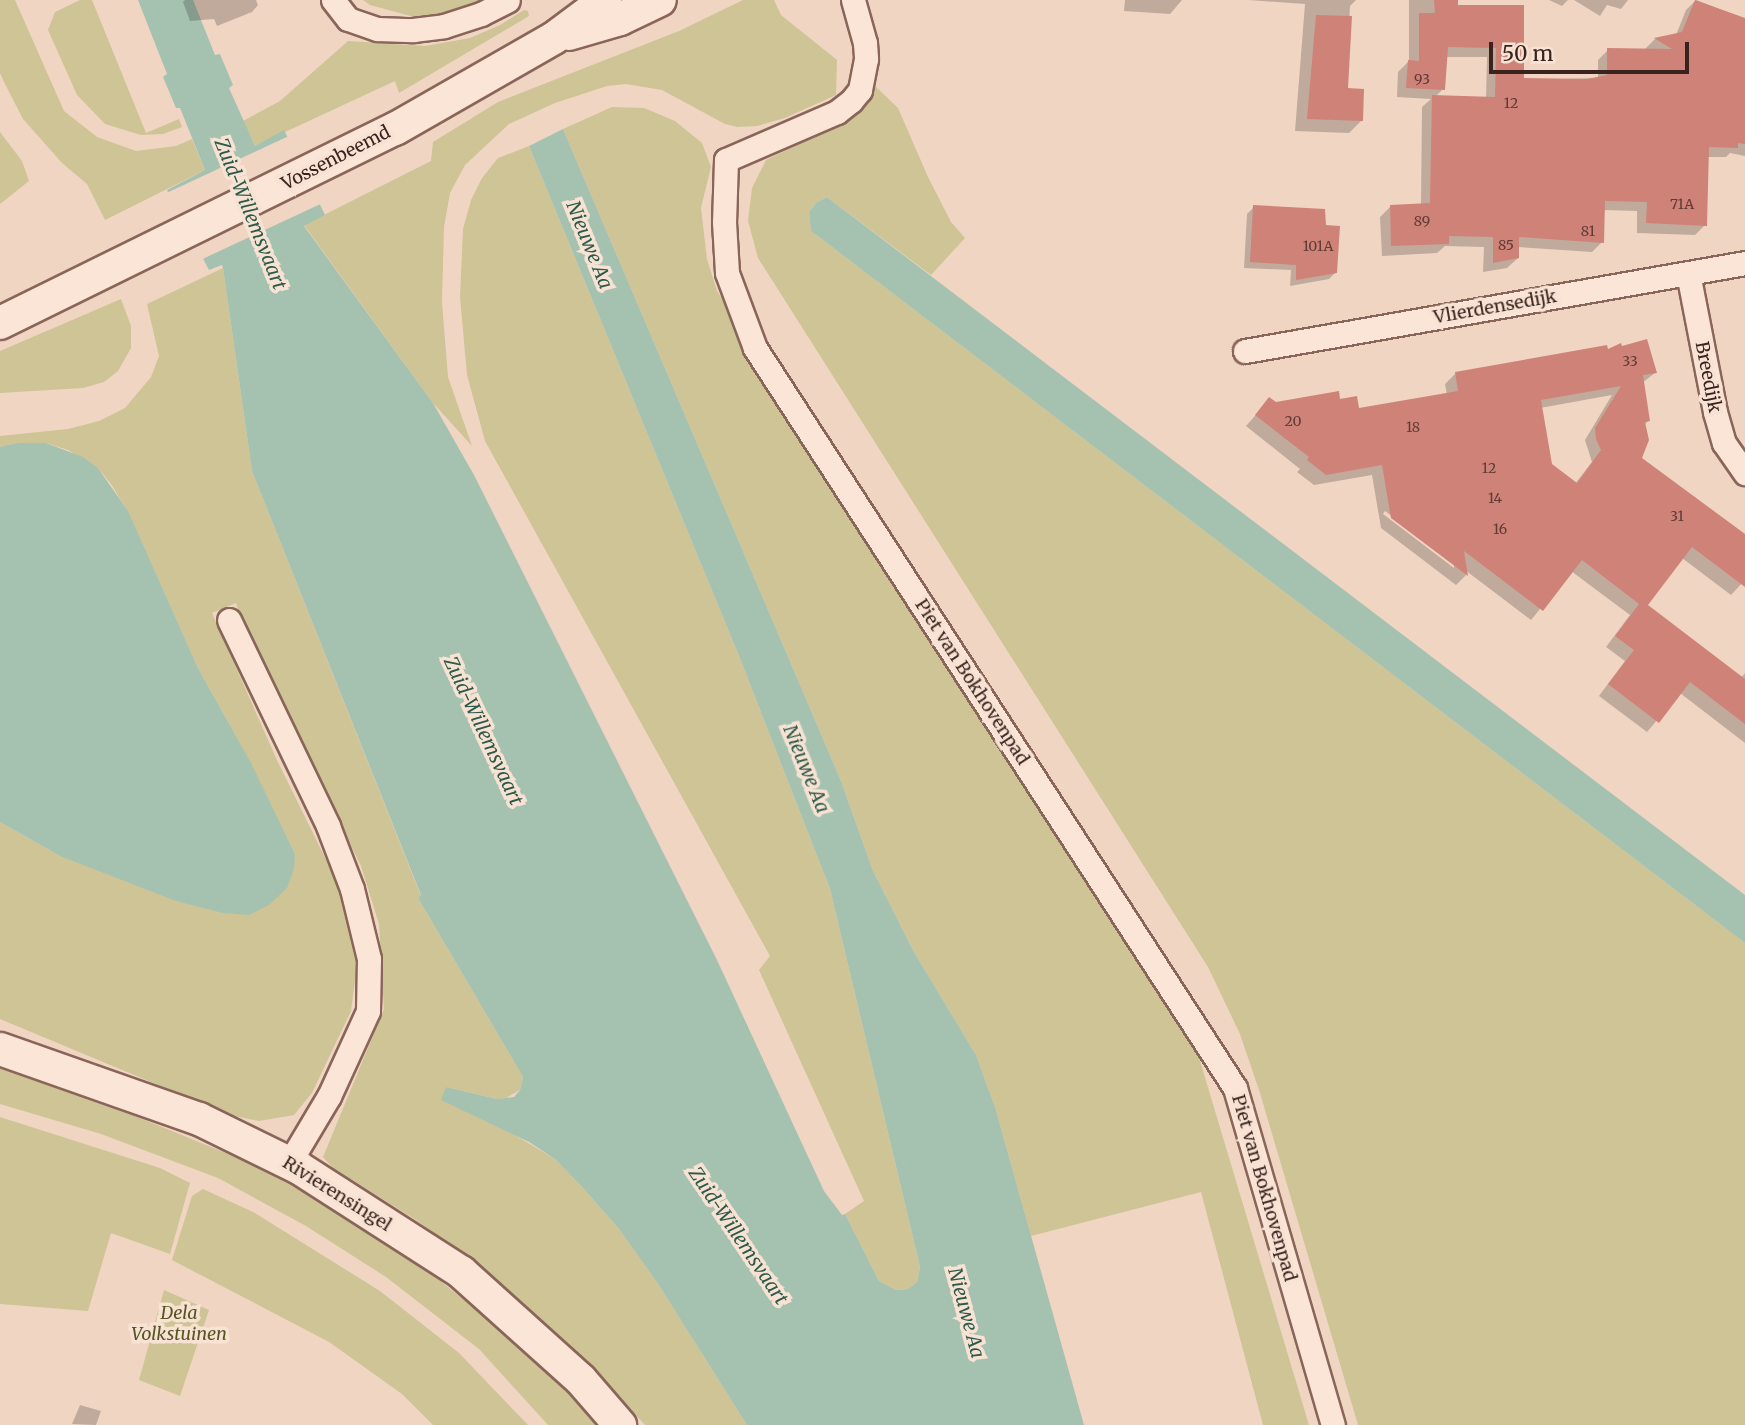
<!DOCTYPE html>
<html>
<head>
<meta charset="utf-8">
<style>
  body { margin:0 }
  #map { position:relative; width:1745px; height:1425px; overflow:hidden; background:#f0d5c3; font-family:Merriweather,serif }
  div>[style] { position:absolute }
  .green>* { inset:0; background:#cec496 }
  .water>* { inset:0; background:#a5c2b1 }
  .pier>* { inset:0; background:#f0d5c3; transform-origin:0 0 }
  .shadow>* { inset:0; background:#0003 }
  .building>* { inset:0; background:#cf8278 }
  .roads { filter:drop-shadow(2px 0 #8a6559) drop-shadow(-2px 0 #8a6559) drop-shadow(0 2px #8a6559) drop-shadow(0 -2px #8a6559) }
  .street>* { height:23px; margin:-11.5px; padding:0 11.5px; transform-origin:11.5px; border-radius:11.5px; background:#fae5d7 }
  .secondary>* { height:32px; margin:-16px; padding:0 16px; transform-origin:16px; border-radius:16px; background:#fae5d7 }
  span { translate:-50% -50%; white-space:nowrap; text-align:center; line-height:1.15; -webkit-text-stroke:7px #f7e2d3; paint-order:stroke }
  .number-label { font-size:14px; color:#5f3b34 }
  .number-label span { -webkit-text-stroke-width:0 }
  .street-label { font-size:18px; color:#3a231e }
  .park-label { font-size:18px; color:#575524; font-style:italic }
  .water-label { font-size:19px; color:#2c5a4a; font-style:italic }
  .scale { position:absolute; left:1489px; top:42px; width:200px; height:32px; box-sizing:border-box; border:4px solid #3a231e; border-top:0; padding-left:9px; font-size:21px; line-height:24px; white-space:nowrap; color:#3a231e; -webkit-text-stroke:5px #f7e2d3; paint-order:stroke }
</style>
</head>
<body>
<div id="map">
  <div class="green">
    <div style="clip-path:polygon(0 0,15px 0,64px 111px,97px 137px,136px 151px,176px 146px,192px 139px,205px 170px,105px 220px,87px 184px,62px 163px,23px 119px,4px 82px,0 73px)"></div>
    <div style="clip-path:polygon(80px 0,92px 0,146px 133px,179px 119px,182px 127px,163px 134px,141px 135px,105px 124px,77px 95px,48px 30px,55px 12px)"></div>
    <div style="clip-path:polygon(363px 0,481px 0,442px 15px,418px 18px,370px 5px)"></div>
    <div style="clip-path:polygon(743px 0,774px 0,781px 15px,837px 60px,836px 95px,785px 118px,757px 126px,737px 127px,725px 124px,662px 90px,626px 84px,607px 86px,555px 103px,509px 124px,465px 165px,450px 193px,444px 227px,442px 302px,448px 377px,472px 446px,433px 403px,304px 225px,431px 161px,433px 142px,498px 102px,679px 31px)"></div>
    <div style="clip-path:polygon(524px 10px,528px 11px,529px 16px,399px 93px,395px 81px,255px 146px,243px 121px,280px 101px,348px 41px,425px 46px,470px 38px,500px 25px)"></div>
    <div style="clip-path:polygon(874px 85px,898px 108px,928px 177px,951px 222px,965px 238px,931px 275px,827px 197px,816px 203px,809px 212px,811px 231px,1745px 943px,1745px 1425px,1358px 1425px,1260px 1093px,1240px 1034px,1208px 967px,758px 258px,748px 221px,752px 188px,766px 160px,843px 123px,863px 108px)"></div>
    <div style="clip-path:polygon(612px 107px,644px 108px,675px 121px,702px 143px,711px 167px,701px 208px,707px 259px,717px 291px,1195px 1044px,1309px 1425px,1263px 1425px,1201px 1192px,1031px 1236px,995px 1107px,976px 1055px,914px 952px,873px 871px,841px 781px,563px 129px)"></div>
    <div style="clip-path:polygon(0 132px,22px 161px,29px 181px,0 204px)"></div>
    <div style="clip-path:polygon(529px 146px,741px 661px,830px 889px,920px 1267px,917px 1282px,908px 1289px,896px 1290px,879px 1281px,845px 1214px,864px 1201px,759px 970px,770px 956px,485px 441px,467px 375px,460px 297px,463px 229px,471px 200px,482px 178px,498px 158px)"></div>
    <div style="clip-path:polygon(223px 268px,252px 471px,421px 896px,418px 898px,523px 1077px,520px 1090px,506px 1098px,497px 1099px,446px 1087px,503px 1128px,555px 1159px,584px 1189px,619px 1229px,658px 1284px,747px 1425px,645px 1425px,587px 1362px,483px 1270px,416px 1220px,332px 1167px,323px 1157px,384px 1009px,379px 924px,361px 866px,250px 642px,236px 603px,212px 613px,276px 758px,338px 884px,356px 936px,357px 965px,351px 1011px,312px 1093px,294px 1115px,259px 1121px,230px 1115px,0 1019px,0 822px,60px 856px,295px 854px,242px 747px,198px 668px,128px 512px,111px 484px,98px 468px,68px 450px,46px 443px,0 447px,0 436px,68px 429px,99px 421px,125px 408px,151px 377px,159px 356px,147px 304px)"></div>
    <div style="clip-path:polygon(121px 299px,131px 326px,131px 348px,118px 371px,104px 382px,83px 388px,0 393px,0 351px)"></div>
    <div style="clip-path:polygon(0 1061px,270px 1171px,343px 1213px,419px 1264px,488px 1319px,547px 1371px,598px 1425px,548px 1425px,479px 1349px,386px 1277px,306px 1226px,218px 1178px,101px 1134px,0 1104px)"></div>
    <div style="clip-path:polygon(0 1117px,160px 1168px,190px 1183px,170px 1254px,111px 1233px,88px 1311px,0 1304px)"></div>
    <div style="clip-path:polygon(203px 1189px,253px 1212px,380px 1291px,459px 1353px,528px 1425px,433px 1425px,402px 1394px,329px 1342px,172px 1260px,192px 1196px)"></div>
    <div style="clip-path:polygon(164px 1290px,209px 1310px,180px 1396px,139px 1380px)"></div>
  </div>
  <div class="water">
    <div style="clip-path:polygon(138px 0,193px 0,215px 55px,220px 54px,233px 85px,229px 88px,255px 146px,284px 130px,325px 215px,304px 226px,433px 403px,474px 475px,717px 960px,824px 1191px,842px 1215px,845px 1214px,879px 1281px,896px 1290px,908px 1289px,917px 1282px,920px 1267px,830px 889px,741px 661px,529px 146px,563px 129px,841px 781px,873px 871px,914px 952px,976px 1055px,995px 1107px,1084px 1425px,747px 1425px,658px 1284px,619px 1229px,584px 1189px,555px 1159px,529px 1142px,441px 1100px,446px 1087px,497px 1099px,514px 1097px,520px 1090px,523px 1077px,418px 898px,421px 895px,252px 471px,223px 268px,222px 265px,209px 270px,167px 190px,205px 170px,180px 108px,176px 108px,163px 77px,167px 74px)"></div>
    <div style="clip-path:polygon(827px 197px,1745px 895px,1745px 943px,811px 231px,809px 212px,816px 203px)"></div>
    <div style="clip-path:polygon(19px 443px,46px 443px,83px 457px,98px 468px,128px 511px,198px 668px,251px 763px,295px 854px,294px 869px,287px 888px,269px 905px,249px 915px,223px 913px,176px 901px,60px 856px,0 822px,0 447px)"></div>
  </div>
  <div class="pier">
    <div style="left:291px;top:135px;width:75px;height:139px;rotate:65deg"></div>
  </div>
  <div class="shadow">
    <div style="clip-path:polygon(185px 0,256px 0,258px 5px,252px 12px,217px 26px,214px 19px,190px 21px,183px 2px)"></div>
    <div style="clip-path:polygon(1125px 0,1182px 0,1170px 14px,1124px 11px)"></div>
    <div style="clip-path:polygon(1248px 0,1356px 0,1350px 6px,1346px 90px,1362px 120px,1349px 133px,1295px 131px,1305px 4px)"></div>
    <div style="clip-path:polygon(evenodd,1409px 0,1454px 0,1453px 6px,1523px 7px,1523px 80px,1598px 78px,1598px 60px,1608px 50px,1644px 50px,1655px 39px,1676px 35px,1686px 10px,1696px 0,1745px 19px,1745px 156px,1730px 153px,1726px 157px,1707px 157px,1705px 225px,1695px 235px,1637px 233px,1637px 211px,1603px 210px,1602px 242px,1592px 252px,1518px 247px,1518px 258px,1507px 268px,1483px 272px,1484px 247px,1445px 246px,1437px 253px,1382px 256px,1380px 217px,1390px 207px,1421px 205px,1422px 107px,1431px 99px,1397px 97px,1398px 72px,1409px 61px,1409px 0,1445px 57px,1487px 57px,1486px 98px,1435px 97px,1443px 89px,1445px 57px)"></div>
    <div style="clip-path:polygon(1549px 0,1568px 0,1562px 6px)"></div>
    <div style="clip-path:polygon(1574px 0,1628px 0,1621px 9px,1607px 5px,1600px 16px)"></div>
    <div style="clip-path:polygon(1254px 207px,1324px 226px,1335px 273px,1329px 279px,1290px 286px,1291px 270px,1244px 268px,1247px 214px)"></div>
    <div style="clip-path:polygon(evenodd,1607px 351px,1655px 373px,1642px 383px,1648px 421px,1644px 425px,1640px 459px,1745px 537px,1745px 580px,1731px 595px,1682px 558px,1646px 606px,1741px 678px,1745px 673px,1745px 743px,1680px 693px,1647px 732px,1599px 696px,1625px 661px,1606px 647px,1630px 615px,1571px 571px,1531px 620px,1465px 570px,1466px 575px,1456px 585px,1381px 528px,1372px 475px,1314px 485px,1297px 472px,1300px 469px,1246px 426px,1269px 400px,1275px 404px,1339px 401px,1358px 410px,1447px 395px,1445px 384px,1456px 373px,1607px 351px,1612px 395px,1585px 440px,1592px 462px,1575px 484px,1550px 465px,1540px 408px,1612px 395px,1607px 351px,1385px 511px,1454px 563px,1454px 568px,1383px 514px,1385px 511px)"></div>
    <div style="clip-path:polygon(80px 1405px,101px 1411px,96px 1425px,72px 1424px)"></div>
  </div>
  <div class="building">
    <div style="clip-path:polygon(1434px 0,1458px 0,1458px 5px,1524px 5px,1524px 78px,1587px 79px,1607px 75px,1607px 48px,1672px 49px,1654px 38px,1682px 32px,1695px 0,1745px 18px,1745px 144px,1738px 143px,1738px 148px,1709px 147px,1707px 226px,1646px 223px,1647px 202px,1605px 201px,1604px 243px,1519px 237px,1519px 258px,1493px 263px,1493px 237px,1449px 236px,1449px 244px,1391px 246px,1390px 205px,1430px 203px,1432px 95px,1495px 97px,1496px 48px,1448px 47px,1445px 90px,1406px 88px,1408px 60px,1419px 61px,1419px 13px,1435px 13px)"></div>
    <div style="clip-path:polygon(1316px 15px,1352px 16px,1348px 88px,1364px 89px,1363px 121px,1307px 119px)"></div>
    <div style="clip-path:polygon(1253px 205px,1325px 209px,1326px 225px,1340px 226px,1337px 273px,1296px 280px,1296px 265px,1250px 262px)"></div>
    <div style="clip-path:polygon(evenodd,1647px 339px,1657px 373px,1643px 375px,1650px 421px,1645px 422px,1649px 440px,1642px 458px,1745px 534px,1745px 587px,1692px 547px,1648px 605px,1745px 679px,1745px 724px,1690px 682px,1659px 723px,1608px 684px,1634px 650px,1615px 636px,1639px 604px,1582px 560px,1543px 611px,1464px 551px,1468px 576px,1391px 518px,1382px 465px,1326px 475px,1307px 460px,1309px 457px,1255px 415px,1269px 397px,1276px 402px,1339px 391px,1340px 399px,1357px 396px,1359px 408px,1458px 391px,1455px 372px,1607px 345px,1608px 349px,1621px 343px,1622px 346px,1647px 339px,1621px 386px,1595px 428px,1596px 439px,1601px 450px,1577px 483px,1552px 464px,1541px 400px,1621px 386px)"></div>
  </div>
  <div class="roads">
    <div class="street">
      <div style="left:333px;top:0;width:24px;rotate:52deg"></div>
      <div style="left:348px;top:19px;width:31px;rotate:19deg"></div>
      <div style="left:377px;top:29px;width:36px;rotate:2deg"></div>
      <div style="left:413px;top:30px;width:31px;rotate:-7deg"></div>
      <div style="left:444px;top:26px;width:39px;rotate:-18deg"></div>
      <div style="left:481px;top:14px;width:30px;rotate:-27deg"></div>
      <div style="left:853px;top:0;width:45px;rotate:74.4deg"></div>
      <div style="left:865px;top:43px;width:16px;rotate:86deg"></div>
      <div style="left:866px;top:59px;width:32px;rotate:101deg"></div>
      <div style="left:860px;top:90px;width:14px;rotate:129deg"></div>
      <div style="left:851px;top:101px;width:18px;rotate:142deg"></div>
      <div style="left:837px;top:112px;width:121px;rotate:156.6deg"></div>
      <div style="left:726px;top:160px;width:62px;rotate:91.8deg"></div>
      <div style="left:724px;top:222px;width:51px;rotate:86.6deg"></div>
      <div style="left:727px;top:273px;width:80px;rotate:69.5deg"></div>
      <div style="left:755px;top:348px;width:882px;rotate:57.03deg"></div>
      <div style="left:1235px;top:1088px;width:351px;rotate:73.8deg"></div>
      <div style="left:1688px;top:273px;width:142px;rotate:79deg"></div>
      <div style="left:1715px;top:412px;width:32px;rotate:74deg"></div>
      <div style="left:1724px;top:443px;width:37px;rotate:55deg"></div>
      <div style="left:1245px;top:351px;width:508px;rotate:-9.98deg"></div>
      <div style="left:229px;top:620px;width:229px;rotate:64.3deg"></div>
      <div style="left:328px;top:826px;width:67px;rotate:69.1deg"></div>
      <div style="left:352px;top:889px;width:72px;rotate:76.3deg"></div>
      <div style="left:369px;top:959px;width:52px;rotate:91.1deg"></div>
      <div style="left:368px;top:1011px;width:94px;rotate:114.6deg"></div>
      <div style="left:329px;top:1096px;width:78px;rotate:120.8deg"></div>
    </div>
    <div class="secondary">
      <div style="left:569px;top:34px;width:53px;rotate:-16.4deg"></div>
      <div style="left:620px;top:19px;width:44px;rotate:-25.4deg"></div>
      <div style="left:0;top:323px;width:440px;rotate:-26.2deg"></div>
      <div style="left:395px;top:129px;width:183px;rotate:-29.8deg"></div>
      <div style="left:554px;top:38px;width:64px;rotate:-36.7deg"></div>
      <div style="left:0;top:1049px;width:211px;rotate:19.4deg"></div>
      <div style="left:199px;top:1119px;width:111px;rotate:26.1deg"></div>
      <div style="left:299px;top:1168px;width:193px;rotate:32.7deg"></div>
      <div style="left:461px;top:1272px;width:161px;rotate:42deg"></div>
      <div style="left:581px;top:1380px;width:60px;rotate:49.1deg"></div>
    </div>
  </div>
  <div class="number-label">
    <span style="left:1422px;top:79px">93</span>
    <span style="left:1511px;top:103px">12</span>
    <span style="left:1682px;top:204px">71A</span>
    <span style="left:1422px;top:221px">89</span>
    <span style="left:1588px;top:231px">81</span>
    <span style="left:1506px;top:245px">85</span>
    <span style="left:1318px;top:246px">101A</span>
    <span style="left:1630px;top:361px">33</span>
    <span style="left:1293px;top:421px">20</span>
    <span style="left:1413px;top:427px">18</span>
    <span style="left:1489px;top:468px">12</span>
    <span style="left:1495px;top:498px">14</span>
    <span style="left:1677px;top:516px">31</span>
    <span style="left:1500px;top:529px">16</span>
  </div>
  <div class="street-label">
    <span style="left:336px;top:158px;rotate:-27deg">Vossenbeemd</span>
    <span style="left:1495px;top:307px;rotate:-10deg">Vlierdensedijk</span>
    <span style="left:1708px;top:377px;rotate:79deg">Breedijk</span>
    <span style="left:972px;top:682px;rotate:57deg">Piet van Bokhovenpad</span>
    <span style="left:1264px;top:1188px;rotate:74deg">Piet van Bokhovenpad</span>
    <span style="left:337px;top:1194px;rotate:32deg">Rivierensingel</span>
  </div>
  <div class="park-label">
    <span style="left:179px;top:1324px">Dela<br>Volkstuinen</span>
  </div>
  <div class="water-label">
    <span style="left:250px;top:214px;rotate:68deg">Zuid-Willemsvaart</span>
    <span style="left:589px;top:245px;rotate:68deg">Nieuwe Aa</span>
    <span style="left:483px;top:731px;rotate:65deg">Zuid-Willemsvaart</span>
    <span style="left:806px;top:769px;rotate:68deg">Nieuwe Aa</span>
    <span style="left:738px;top:1236px;rotate:56deg">Zuid-Willemsvaart</span>
    <span style="left:966px;top:1313px;rotate:75deg">Nieuwe Aa</span>
  </div>
  <div class="scale">50 m</div>
</div>
</body>
</html>
